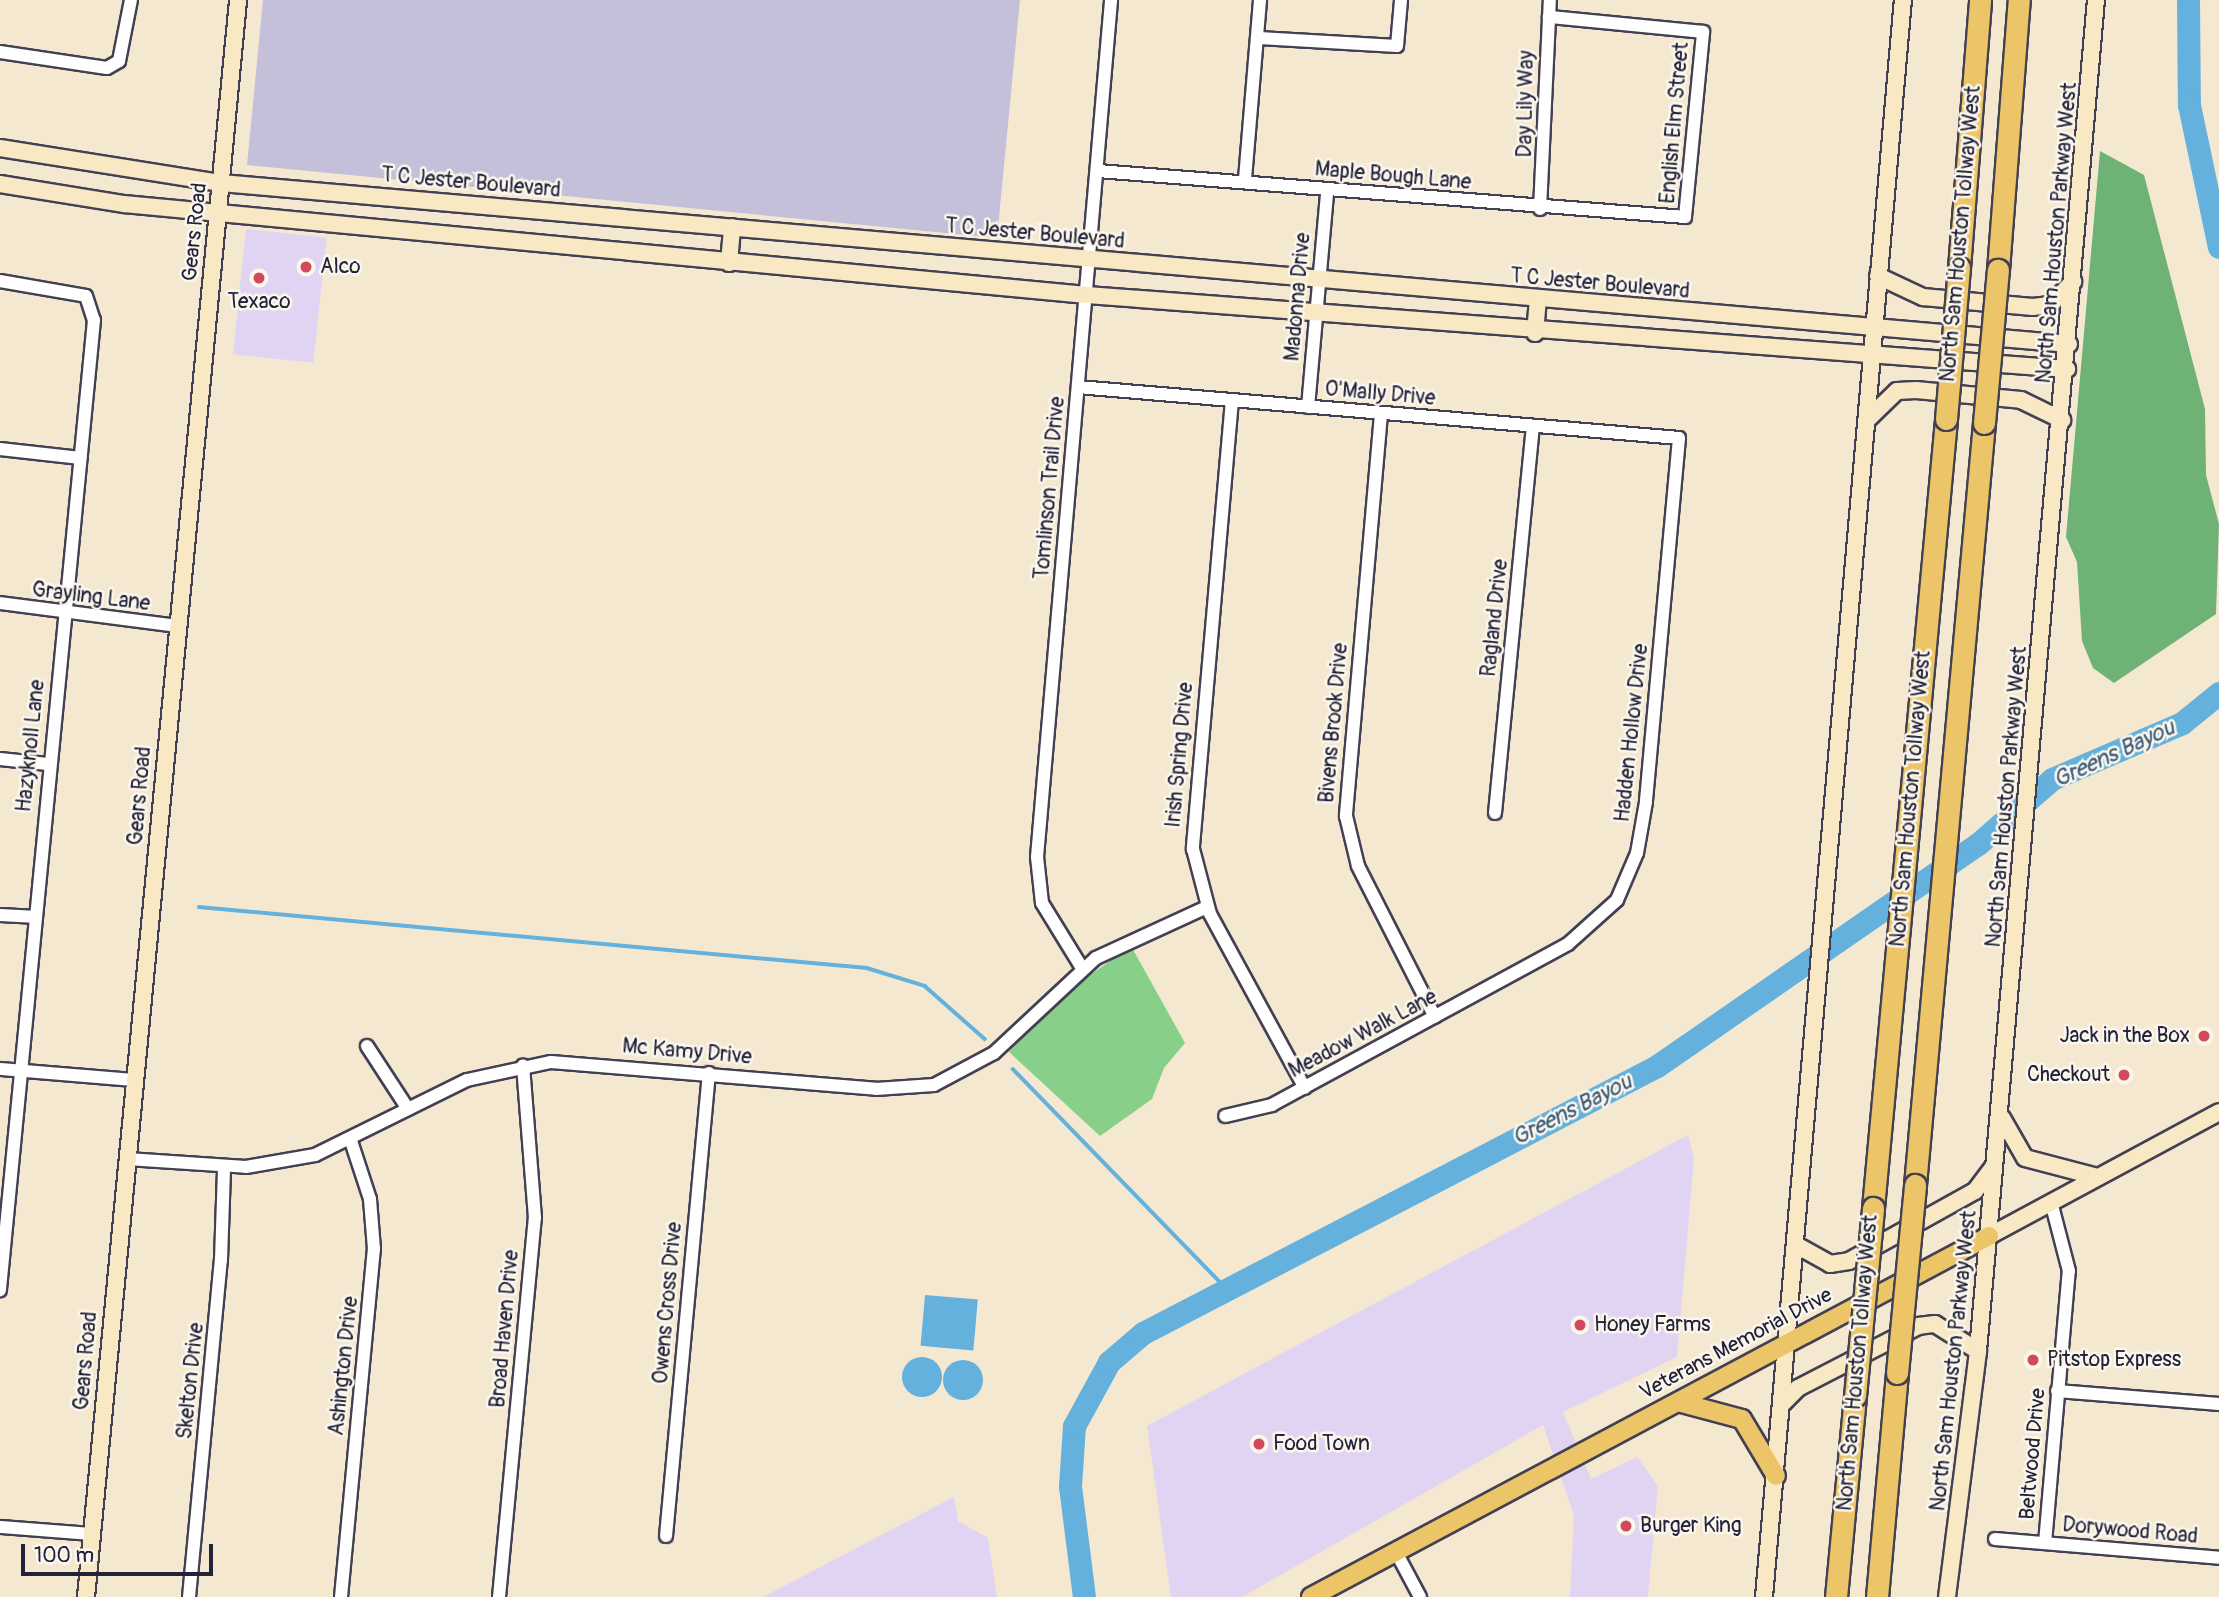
<!DOCTYPE html>
<html>
<head>
<meta charset="utf-8">
<style>
  body { margin:0 }
  #map { position:relative; width:2219px; height:1597px; overflow:hidden; background:#f5e8d1; font-family:Pangolin,sans-serif }
  div>[style] { position:absolute }
  .built>* { inset:0; background:#e1d4f3; transform-origin:0 0 }
  .industrial>* { inset:0; background:#c5c0da }
  .green>* { inset:0; background:#88cf89 }
  .forest>* { inset:0; background:#6eb275 }
  .water>* { inset:0; background:#64b1de; transform-origin:0 0 }
  .round { border-radius:50% }
  .stream>* { height:3.5px; margin:-1.75px; padding:0 1.75px; transform-origin:1.75px; border-radius:1.75px; background:#64b1de }
  .river>* { height:23px; margin:-11.5px; padding:0 11.5px; transform-origin:11.5px; border-radius:11.5px; background:#64b1de }
  .roads { filter:drop-shadow(2px 0 #424052) drop-shadow(-2px 0 #424052) drop-shadow(0 2px #424052) drop-shadow(0 -2px #424052) }
  .minor>* { height:12px; margin:-6px; padding:0 6px; transform-origin:6px; border-radius:6px; background:#fff }
  .secondary>* { height:16px; margin:-8px; padding:0 8px; transform-origin:8px; border-radius:8px; background:#f8e8c3 }
  .primary>* { height:18px; margin:-9px; padding:0 9px; transform-origin:9px; border-radius:9px; background:#edc569 }
  .motorway>* { height:21px; margin:-10.5px; padding:0 10.5px; transform-origin:10.5px; border-radius:10.5px; background:#edc569 }
  .bridges { filter:drop-shadow(2px 0 #424052) drop-shadow(-2px 0 #424052) drop-shadow(0 2px #424052) drop-shadow(0 -2px #424052) }
  .motorway-bridge>* { height:21px; margin:-10.5px; padding:0 10.5px; transform-origin:10.5px; border-radius:10.5px; background:#edc569 }
  .dots>* { width:19px; height:19px; translate:-50% -50%; box-sizing:border-box; border:4px solid #fbf7ec; border-radius:50% }
  span { translate:-50% -50%; white-space:nowrap; text-align:center; line-height:1.15; -webkit-text-stroke:5px #fbf7ec; paint-order:stroke }
  .street-label { font-size:21px; color:#22223b }
  .poi-label { font-size:21px; color:#22223b }
  .left { translate:0 -50%; text-align:left }
  .right { translate:-100% -50%; text-align:right }
  .water-label { font-size:23px; color:#3c5b7c; font-style:italic }
  .scale { position:absolute; left:21px; top:1544px; width:192px; height:32px; box-sizing:border-box; border:4px solid #22223b; border-top:0; padding-left:9px; font-size:21px; line-height:24px; white-space:nowrap; color:#22223b; -webkit-text-stroke:5px #fbf7ec; paint-order:stroke }
</style>
</head>
<body>
<div id="map">
  <div class="built">
    <div style="left:246px;top:229px;width:81px;height:126px;rotate:6deg"></div>
    <div style="clip-path:polygon(1688px 1135px,1694px 1159px,1677px 1357px,1563px 1412px,1591px 1479px,1637px 1457px,1658px 1486px,1648px 1597px,1570px 1597px,1574px 1515px,1543px 1425px,1242px 1597px,1171px 1597px,1147px 1426px)"></div>
    <div style="clip-path:polygon(954px 1497px,958px 1521px,988px 1538px,997px 1597px,763px 1597px)"></div>
  </div>
  <div class="industrial">
    <div style="clip-path:polygon(263px 0,1020px 0,997px 238px,247px 165px)"></div>
  </div>
  <div class="green">
    <div style="clip-path:polygon(1131px 946px,1185px 1043px,1164px 1068px,1152px 1099px,1100px 1136px,1009px 1052px,1062px 995px)"></div>
  </div>
  <div class="forest">
    <div style="clip-path:polygon(2100px 151px,2144px 175px,2205px 409px,2206px 475px,2219px 524px,2216px 614px,2114px 683px,2093px 668px,2082px 641px,2077px 562px,2066px 537px)"></div>
  </div>
  <div class="water">
    <div style="left:925px;top:1295px;width:53px;height:51px;rotate:5deg"></div>
    <div class="round" style="left:902px;top:1357px;width:40px;height:40px"></div>
    <div class="round" style="left:943px;top:1360px;width:40px;height:40px"></div>
  </div>
  <div class="stream">
    <div style="left:199px;top:907px;width:671px;rotate:5.22deg"></div>
    <div style="left:867px;top:968px;width:61px;rotate:17.2deg"></div>
    <div style="left:925px;top:986px;width:80px;rotate:41.5deg"></div>
    <div style="left:1013px;top:1069px;width:307px;rotate:45.8deg"></div>
  </div>
  <div class="river">
    <div style="left:2188px;top:0;width:105px;rotate:89.5deg"></div>
    <div style="left:2189px;top:105px;width:145px;rotate:78.1deg"></div>
    <div style="left:1084px;top:1597px;width:112px;rotate:-97.2deg"></div>
    <div style="left:1070px;top:1486px;width:60px;rotate:-86.2deg"></div>
    <div style="left:1074px;top:1426px;width:73px;rotate:-61.3deg"></div>
    <div style="left:1109px;top:1362px;width:45px;rotate:-40.5deg"></div>
    <div style="left:1143px;top:1333px;width:579px;rotate:-27.45deg"></div>
    <div style="left:1657px;top:1066px;width:390px;rotate:-34.7deg"></div>
    <div style="left:1978px;top:844px;width:98px;rotate:-41.3deg"></div>
    <div style="left:2052px;top:779px;width:142px;rotate:-23.3deg"></div>
    <div style="left:2182px;top:723px;width:48px;rotate:-39deg"></div>
  </div>
  <div class="roads">
    <div class="minor">
      <div style="left:1259px;top:38px;width:138px;rotate:3.3deg"></div>
      <div style="left:1397px;top:46px;width:46px;rotate:-85deg"></div>
      <div style="left:0;top:52px;width:108px;rotate:8.5deg"></div>
      <div style="left:107px;top:68px;width:14px;rotate:-30deg"></div>
      <div style="left:119px;top:61px;width:62px;rotate:-78.9deg"></div>
      <div style="left:1098px;top:171px;width:589px;rotate:4.48deg"></div>
      <div style="left:1685px;top:217px;width:186px;rotate:-84.4deg"></div>
      <div style="left:1703px;top:32px;width:155px;rotate:-174.4deg"></div>
      <div style="left:1245px;top:179px;width:180px;rotate:-85.2deg"></div>
      <div style="left:1540px;top:209px;width:209px;rotate:-87.3deg"></div>
      <div style="left:0;top:281px;width:87px;rotate:9.9deg"></div>
      <div style="left:86px;top:296px;width:25px;rotate:72deg"></div>
      <div style="left:94px;top:320px;width:975px;rotate:95.54deg"></div>
      <div style="left:1078px;top:387px;width:603px;rotate:4.85deg"></div>
      <div style="left:1679px;top:438px;width:365px;rotate:95.2deg"></div>
      <div style="left:1646px;top:802px;width:52px;rotate:100deg"></div>
      <div style="left:1637px;top:853px;width:51px;rotate:113.1deg"></div>
      <div style="left:1617px;top:900px;width:66px;rotate:138.1deg"></div>
      <div style="left:1568px;top:944px;width:337px;rotate:151.5deg"></div>
      <div style="left:1272px;top:1105px;width:48px;rotate:166.8deg"></div>
      <div style="left:1232px;top:400px;width:451px;rotate:95deg"></div>
      <div style="left:1193px;top:849px;width:67px;rotate:75.3deg"></div>
      <div style="left:1210px;top:914px;width:198px;rotate:61.4deg"></div>
      <div style="left:1308px;top:407px;width:216px;rotate:-84.9deg"></div>
      <div style="left:1381px;top:414px;width:404px;rotate:95deg"></div>
      <div style="left:1346px;top:816px;width:51px;rotate:76.5deg"></div>
      <div style="left:1358px;top:866px;width:169px;rotate:63deg"></div>
      <div style="left:0;top:449px;width:81px;rotate:6.4deg"></div>
      <div style="left:0;top:603px;width:177px;rotate:7.4deg"></div>
      <div style="left:0;top:759px;width:48px;rotate:5.9deg"></div>
      <div style="left:1495px;top:813px;width:389px;rotate:-84.4deg"></div>
      <div style="left:0;top:915px;width:33px;rotate:3deg"></div>
      <div style="left:1082px;top:968px;width:76px;rotate:-121.6deg"></div>
      <div style="left:1042px;top:903px;width:46px;rotate:-96.2deg"></div>
      <div style="left:1037px;top:857px;width:860px;rotate:-85.06deg"></div>
      <div style="left:367px;top:1046px;width:75px;rotate:56.9deg"></div>
      <div style="left:0;top:1069px;width:134px;rotate:4.7deg"></div>
      <div style="left:127px;top:1159px;width:119px;rotate:3.8deg"></div>
      <div style="left:246px;top:1167px;width:70px;rotate:-9.9deg"></div>
      <div style="left:315px;top:1155px;width:169px;rotate:-26.3deg"></div>
      <div style="left:467px;top:1080px;width:86px;rotate:-12.1deg"></div>
      <div style="left:551px;top:1062px;width:326px;rotate:4.7deg"></div>
      <div style="left:876px;top:1089px;width:58px;rotate:-3.9deg"></div>
      <div style="left:934px;top:1085px;width:68px;rotate:-28.1deg"></div>
      <div style="left:994px;top:1053px;width:139px;rotate:-43deg"></div>
      <div style="left:1096px;top:958px;width:122px;rotate:-24.7deg"></div>
      <div style="left:2057px;top:1391px;width:163px;rotate:4.6deg"></div>
      <div style="left:0;top:1527px;width:92px;rotate:4.4deg"></div>
      <div style="left:666px;top:1536px;width:465px;rotate:-84.7deg"></div>
      <div style="left:1995px;top:1539px;width:225px;rotate:4.8deg"></div>
      <div style="left:2045px;top:1543px;width:273px;rotate:-85deg"></div>
      <div style="left:2069px;top:1271px;width:71px;rotate:-104.6deg"></div>
      <div style="left:1396px;top:1552px;width:51px;rotate:61.9deg"></div>
      <div style="left:189px;top:1597px;width:339px;rotate:-84.6deg"></div>
      <div style="left:221px;top:1260px;width:92px;rotate:-88.1deg"></div>
      <div style="left:341px;top:1597px;width:350px;rotate:-84.6deg"></div>
      <div style="left:374px;top:1249px;width:50px;rotate:-94.6deg"></div>
      <div style="left:370px;top:1199px;width:61px;rotate:-108.1deg"></div>
      <div style="left:499px;top:1597px;width:381px;rotate:-84.6deg"></div>
      <div style="left:535px;top:1218px;width:153px;rotate:-94.5deg"></div>
    </div>
    <div class="secondary">
      <div style="left:0;top:148px;width:224px;rotate:9deg"></div>
      <div style="left:221px;top:183px;width:1855px;rotate:4.98deg"></div>
      <div style="left:0;top:184px;width:126px;rotate:9.2deg"></div>
      <div style="left:124px;top:204px;width:967px;rotate:5.4deg"></div>
      <div style="left:1087px;top:295px;width:983px;rotate:4.32deg"></div>
      <div style="left:729px;top:263px;width:36px;rotate:-85deg"></div>
      <div style="left:1878px;top:276px;width:50px;rotate:25deg"></div>
      <div style="left:1923px;top:297px;width:110px;rotate:5.2deg"></div>
      <div style="left:2033px;top:307px;width:17px;rotate:-7deg"></div>
      <div style="left:2050px;top:305px;width:33px;rotate:-45deg"></div>
      <div style="left:1535px;top:333px;width:33px;rotate:-85deg"></div>
      <div style="left:1866px;top:421px;width:43px;rotate:-44.1deg"></div>
      <div style="left:1897px;top:391px;width:19px;rotate:-3deg"></div>
      <div style="left:1916px;top:390px;width:105px;rotate:5.4deg"></div>
      <div style="left:2021px;top:400px;width:46px;rotate:26deg"></div>
      <div style="left:2002px;top:1118px;width:46px;rotate:60.1deg"></div>
      <div style="left:2025px;top:1158px;width:75px;rotate:14.6deg"></div>
      <div style="left:1989px;top:1236px;width:261px;rotate:-28.3deg"></div>
      <div style="left:1798px;top:1246px;width:37px;rotate:29deg"></div>
      <div style="left:1830px;top:1264px;width:19px;rotate:-9deg"></div>
      <div style="left:1849px;top:1261px;width:144px;rotate:-29.1deg"></div>
      <div style="left:1975px;top:1191px;width:31px;rotate:-53deg"></div>
      <div style="left:1783px;top:1403px;width:21px;rotate:-45deg"></div>
      <div style="left:1798px;top:1388px;width:135px;rotate:-27.3deg"></div>
      <div style="left:1918px;top:1326px;width:17px;rotate:-7deg"></div>
      <div style="left:1935px;top:1324px;width:51px;rotate:32.1deg"></div>
      <div style="left:86px;top:1597px;width:1604px;rotate:-84.56deg"></div>
      <div style="left:1764px;top:1597px;width:1603px;rotate:-85.03deg"></div>
      <div style="left:1947px;top:1597px;width:248px;rotate:-82.8deg"></div>
      <div style="left:1978px;top:1351px;width:1356px;rotate:-85.01deg"></div>
    </div>
    <div class="primary">
      <div style="left:1678px;top:1402px;width:66px;rotate:14.9deg"></div>
      <div style="left:1742px;top:1419px;width:66px;rotate:59.2deg"></div>
      <div style="left:1311px;top:1597px;width:768px;rotate:-28.03deg"></div>
    </div>
    <div class="motorway">
      <div style="left:1959px;top:268px;width:269px;rotate:-85.5deg"></div>
      <div style="left:1998px;top:270px;width:271px;rotate:-85.6deg"></div>
      <div style="left:1915px;top:1185px;width:765px;rotate:-84.83deg"></div>
      <div style="left:1873px;top:1208px;width:792px;rotate:-84.71deg"></div>
      <div style="left:1836px;top:1597px;width:202px;rotate:-84.6deg"></div>
      <div style="left:1877px;top:1597px;width:225px;rotate:-84.9deg"></div>
    </div>
  </div>
  <div class="bridges">
    <div class="motorway-bridge">
      <div style="left:1946px;top:419px;width:152px;rotate:-85.1deg"></div>
      <div style="left:1984px;top:423px;width:154px;rotate:-84.8deg"></div>
      <div style="left:1897px;top:1373px;width:189px;rotate:-84.5deg"></div>
      <div style="left:1855px;top:1396px;width:189px;rotate:-84.5deg"></div>
    </div>
  </div>
  <div class="dots">
    <div style="left:306px;top:267px;background:#d1495b"></div>
    <div style="left:259px;top:278px;background:#d1495b"></div>
    <div style="left:2204px;top:1036px;background:#d1495b"></div>
    <div style="left:2124px;top:1075px;background:#d1495b"></div>
    <div style="left:1580px;top:1325px;background:#d1495b"></div>
    <div style="left:2033px;top:1360px;background:#d1495b"></div>
    <div style="left:1259px;top:1444px;background:#d1495b"></div>
    <div style="left:1626px;top:1526px;background:#d1495b"></div>
  </div>
  <div class="street-label">
    <span style="left:1526px;top:104px;rotate:-89deg">Day Lily Way</span>
    <span style="left:1675px;top:123px;rotate:-85deg">English Elm Street</span>
    <span style="left:1393px;top:176px;rotate:5deg">Maple Bough Lane</span>
    <span style="left:471px;top:183px;rotate:5deg">T C Jester Boulevard</span>
    <span style="left:195px;top:232px;rotate:-84deg">Gears Road</span>
    <span style="left:2057px;top:233px;rotate:-85deg">North Sam Houston Parkway West</span>
    <span style="left:1035px;top:234px;rotate:5deg">T C Jester Boulevard</span>
    <span style="left:1961px;top:234px;rotate:-85deg">North Sam Houston Tollway West</span>
    <span style="left:1600px;top:284px;rotate:5deg">T C Jester Boulevard</span>
    <span style="left:1298px;top:297px;rotate:-85deg">Madonna Drive</span>
    <span style="left:1380px;top:394px;rotate:5deg">O'Mally Drive</span>
    <span style="left:1050px;top:488px;rotate:-85deg">Tomlinson Trail Drive</span>
    <span style="left:91px;top:597px;rotate:7deg">Grayling Lane</span>
    <span style="left:1495px;top:618px;rotate:-84deg">Ragland Drive</span>
    <span style="left:1334px;top:723px;rotate:-85deg">Bivens Brook Drive</span>
    <span style="left:1632px;top:733px;rotate:-84deg">Hadden Hollow Drive</span>
    <span style="left:31px;top:746px;rotate:-84deg">Hazyknoll Lane</span>
    <span style="left:1180px;top:755px;rotate:-85deg">Irish Spring Drive</span>
    <span style="left:140px;top:796px;rotate:-85deg">Gears Road</span>
    <span style="left:2007px;top:797px;rotate:-85deg">North Sam Houston Parkway West</span>
    <span style="left:1911px;top:799px;rotate:-85deg">North Sam Houston Tollway West</span>
    <span style="left:1363px;top:1034px;rotate:-28deg">Meadow Walk Lane</span>
    <span style="left:687px;top:1052px;rotate:5deg">Mc Kamy Drive</span>
    <span style="left:668px;top:1303px;rotate:-85deg">Owens Cross Drive</span>
    <span style="left:505px;top:1329px;rotate:-85deg">Broad Haven Drive</span>
    <span style="left:1736px;top:1344px;rotate:-28deg">Veterans Memorial Drive</span>
    <span style="left:86px;top:1361px;rotate:-85deg">Gears Road</span>
    <span style="left:1954px;top:1361px;rotate:-84deg">North Sam Houston Parkway West</span>
    <span style="left:1858px;top:1363px;rotate:-85deg">North Sam Houston Tollway West</span>
    <span style="left:344px;top:1366px;rotate:-84deg">Ashington Drive</span>
    <span style="left:191px;top:1381px;rotate:-84deg">Skelton Drive</span>
    <span style="left:2033px;top:1454px;rotate:-85deg">Beltwood Drive</span>
    <span style="left:2130px;top:1531px;rotate:5deg">Dorywood Road</span>
  </div>
  <div class="poi-label">
    <span class="left" style="left:320px;top:267px">Alco</span>
    <span style="left:259px;top:302px">Texaco</span>
    <span class="right" style="left:2190px;top:1036px">Jack in the Box</span>
    <span class="right" style="left:2110px;top:1075px">Checkout</span>
    <span class="left" style="left:1594px;top:1325px">Honey Farms</span>
    <span class="left" style="left:2047px;top:1360px">Pitstop Express</span>
    <span class="left" style="left:1273px;top:1444px">Food Town</span>
    <span class="left" style="left:1640px;top:1526px">Burger King</span>
  </div>
  <div class="water-label">
    <span style="left:2114px;top:754px;rotate:-25deg">Greens Bayou</span>
    <span style="left:1572px;top:1110px;rotate:-27deg">Greens Bayou</span>
  </div>
  <div class="scale">100 m</div>
</div>
</body>
</html>
